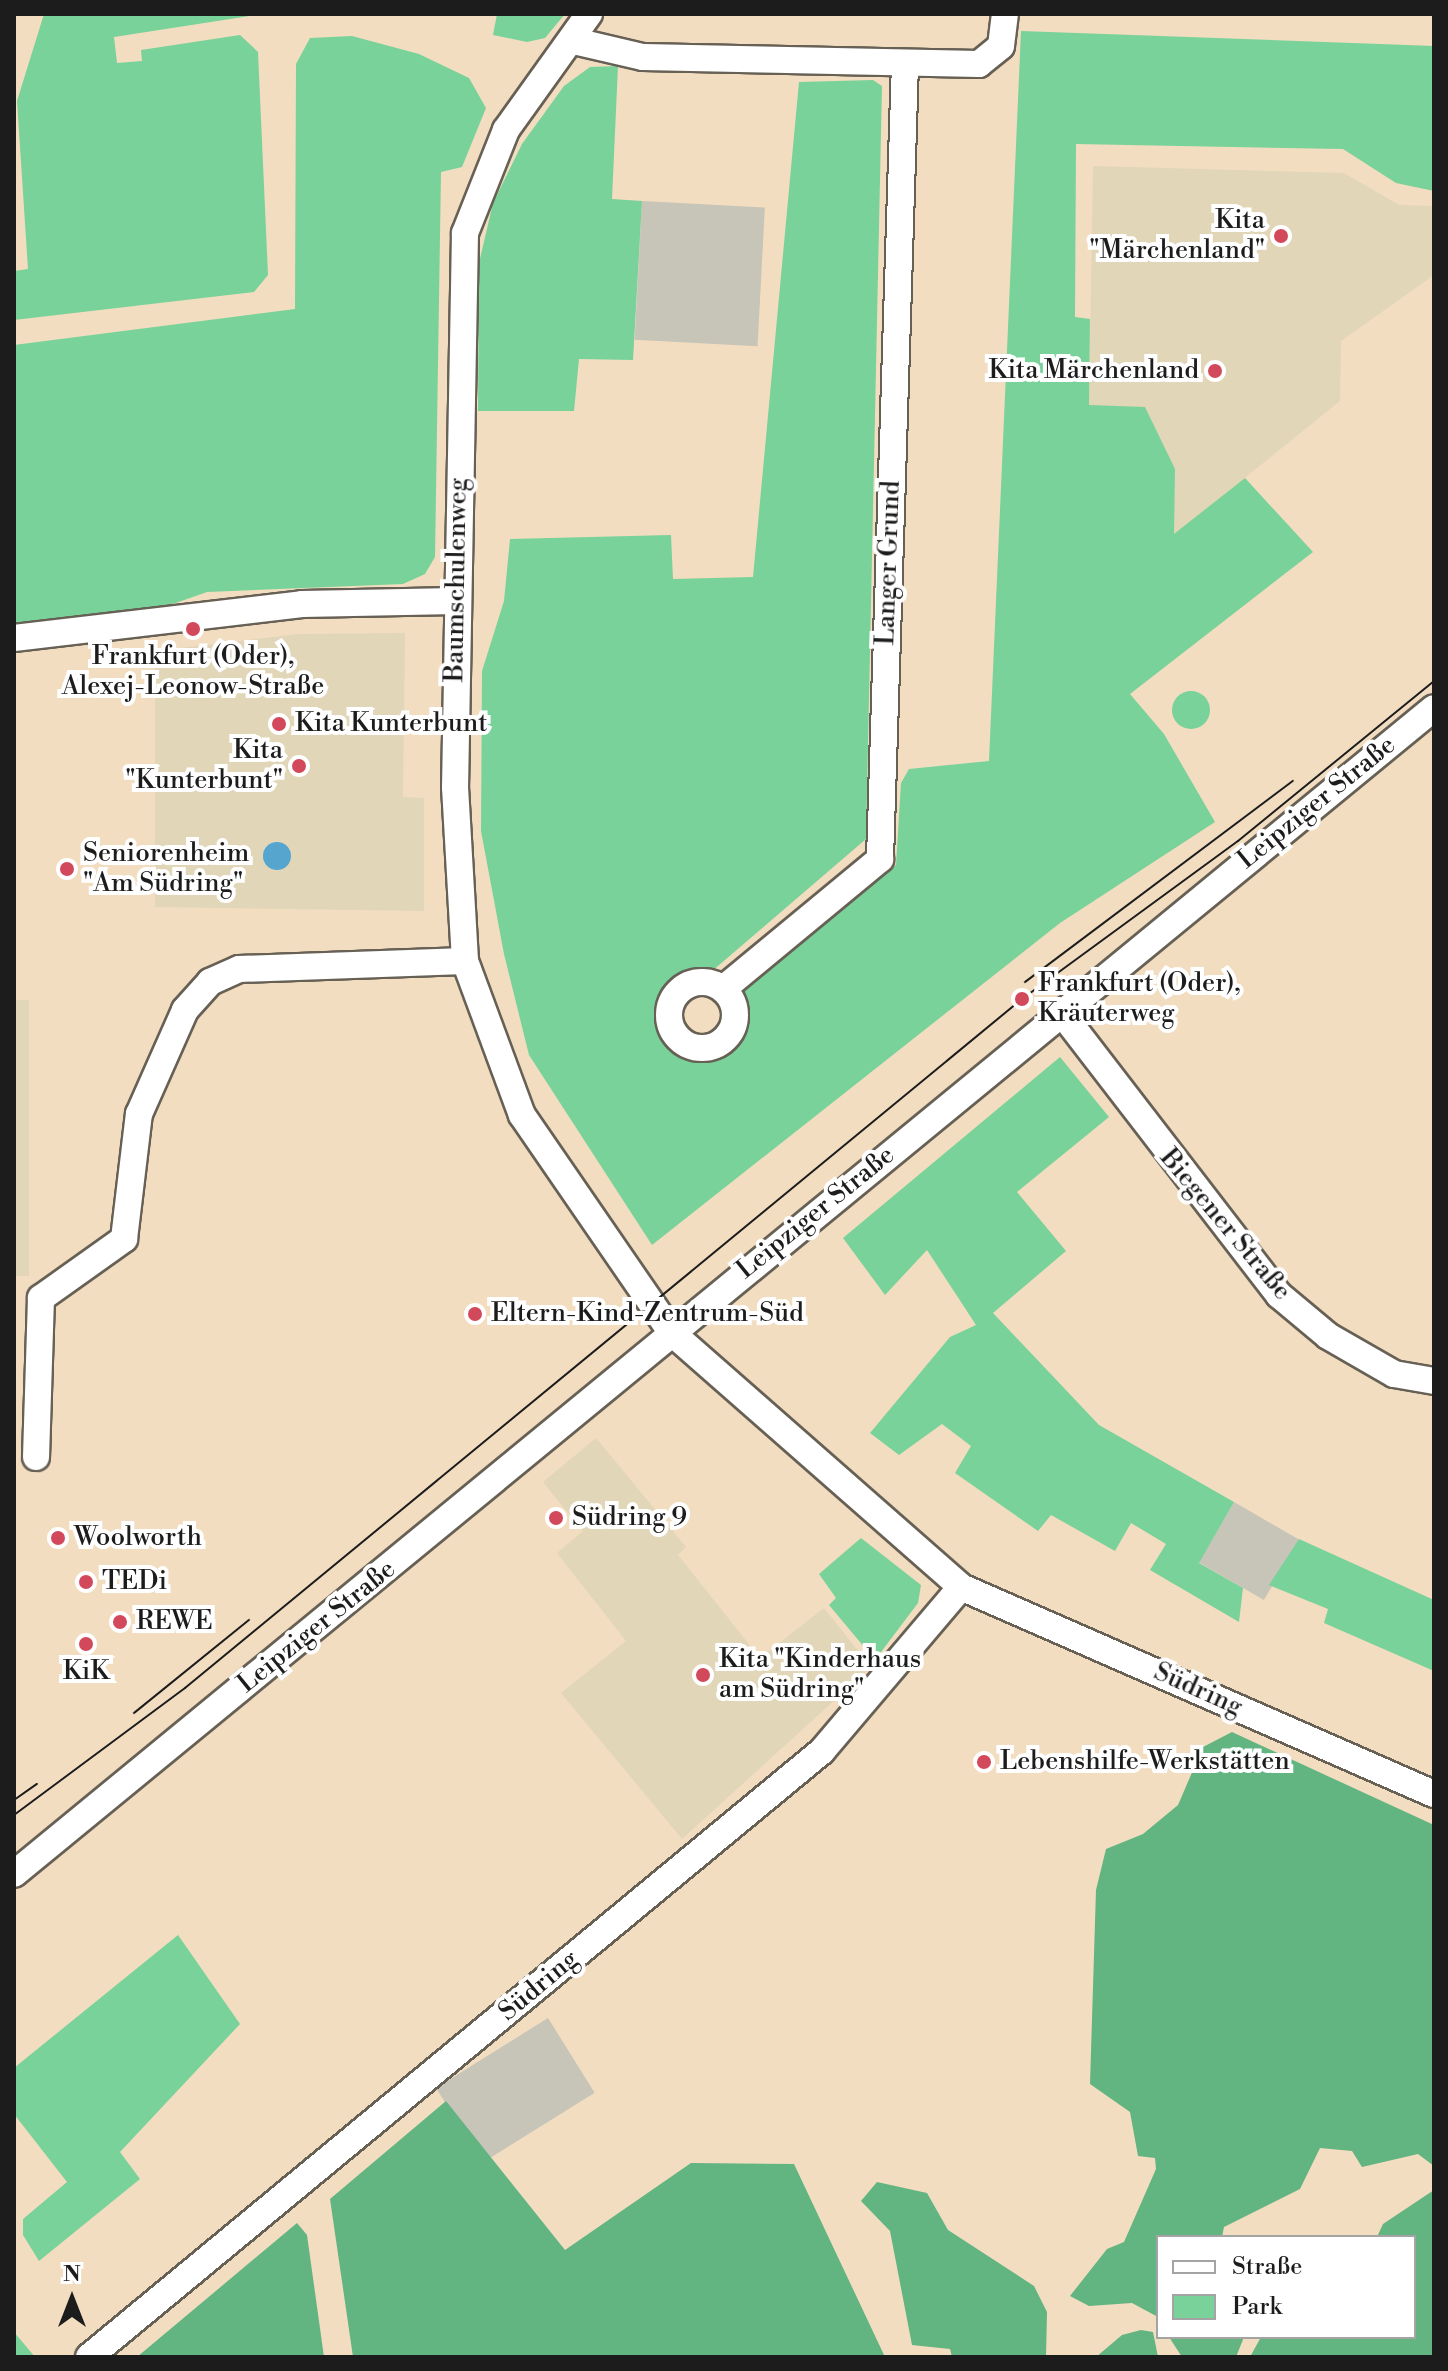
<!DOCTYPE html>
<html>
<head>
<meta charset="utf-8">
<style>
  body { margin:0 }
  #map { position:relative; width:1448px; height:2371px; overflow:hidden; background:#f2ddc0; font-family:"Libre Bodoni",serif }
  div>[style] { position:absolute }
  .built>* { inset:0; background:#e1d6b7; transform-origin:0 0 }
  .industrial>* { inset:0; background:#c7c4b8; transform-origin:0 0 }
  .green>* { inset:0; background:#78d299 }
  .round { border-radius:50% }
  .forest>* { inset:0; background:#62b481 }
  .water>* { inset:0; background:#55a5cf }
  .roads { filter:drop-shadow(2px 0 #676055) drop-shadow(-2px 0 #676055) drop-shadow(0 2px #676055) drop-shadow(0 -2px #676055) }
  .minor>* { height:26px; margin:-13px; padding:0 13px; transform-origin:13px; border-radius:13px; background:#fff }
  .minor>.ring { margin:-13px; padding:0; box-sizing:content-box; background:none; border:26px solid #fff; border-radius:50% }
  .tram>* { height:2px; margin:-1px; padding:0 1px; transform-origin:1px; border-radius:1px; background:#1c1c1c }
  .dots>* { width:22px; height:22px; translate:-50% -50%; box-sizing:border-box; border:4px solid #fff; border-radius:50% }
  span { translate:-50% -50%; white-space:nowrap; text-align:center; line-height:1.15; -webkit-text-stroke:8px #fff; paint-order:stroke }
  .poi-label { font-size:26px; color:#1c1c1c }
  .right { translate:-100% -50%; text-align:right }
  .left { translate:0 -50%; text-align:left }
  .street-label { font-size:26px; color:#1c1c1c }
  .frame { position:absolute; inset:0; border:16px solid #1c1c1c; pointer-events:none }
  .legend { position:absolute; left:1156px; top:2235px; width:260px; height:104px; box-sizing:border-box; background:#fff; border:2px solid #a4a4a4; margin:0; padding:10px 14px; list-style:none; font-size:24px; color:#1c1c1c }
  .legend li { display:flex; align-items:center; gap:16px; height:40px }
  .legend b { width:40px; border:2px solid #a4a4a4 }
  .north { position:absolute; left:32px; top:2259px; width:80px; height:80px; -webkit-text-stroke:6px #fff; paint-order:stroke; rotate:0deg; font-size:22px; font-weight:700; line-height:32px; text-align:center; color:#1c1c1c }
  .north::after { content:''; display:block; margin:auto; width:28px; height:36px; background:#1c1c1c; clip-path:polygon(50% 0,100% 100%,50% 72%,0 100%) }
</style>
</head>
<body>
<div id="map">
  <div class="built">
    <div style="clip-path:polygon(1093px 166px,1344px 173px,1399px 205px,1434px 206px,1434px 275px,1341px 341px,1340px 401px,1174px 535px,1174px 469px,1089px 405px)"></div>
    <div style="clip-path:polygon(405px 633px,403px 797px,424px 798px,424px 911px,155px 907px,155px 651px,299px 634px)"></div>
    <div style="left:14px;top:1000px;width:15px;height:276px"></div>
    <div style="clip-path:polygon(596px 1438px,686px 1547px,678px 1555px,760px 1658px,824px 1608px,871px 1667px,682px 1839px,561px 1693px,626px 1641px,557px 1553px,583px 1531px,543px 1482px)"></div>
  </div>
  <div class="industrial">
    <div style="left:642px;top:201px;width:123px;height:139px;rotate:3deg"></div>
    <div style="left:1234px;top:1502px;width:75px;height:70px;rotate:30deg"></div>
    <div style="left:548px;top:2018px;width:88px;height:132px;rotate:58deg"></div>
  </div>
  <div class="green">
    <div style="clip-path:polygon(44px 14px,262px 14px,114px 37px,117px 63px,142px 61px,141px 50px,240px 35px,258px 52px,268px 275px,254px 292px,14px 320px,14px 271px,28px 269px,17px 101px)"></div>
    <div style="clip-path:polygon(497px 14px,565px 14px,545px 38px,527px 42px,493px 35px)"></div>
    <div style="clip-path:polygon(1021px 31px,1434px 46px,1434px 191px,1396px 183px,1343px 149px,1076px 144px,1075px 317px,1090px 319px,1089px 405px,1145px 407px,1175px 469px,1174px 534px,1245px 478px,1313px 552px,1130px 694px,1164px 734px,1215px 822px,1060px 923px,652px 1245px,529px 1055px,504px 954px,481px 831px,482px 671px,504px 601px,510px 539px,671px 535px,673px 579px,753px 577px,799px 82px,873px 80px,882px 86px,866px 839px,711px 972px,665px 996px,671px 1043px,700px 1054px,724px 1049px,741px 1029px,742px 989px,896px 865px,901px 783px,909px 769px,989px 761px)"></div>
    <div style="clip-path:polygon(352px 36px,419px 54px,469px 78px,486px 108px,462px 167px,441px 172px,435px 557px,425px 574px,403px 584px,207px 592px,170px 605px,14px 624px,14px 345px,295px 309px,296px 64px,310px 38px)"></div>
    <div style="clip-path:polygon(618px 66px,612px 199px,642px 201px,633px 360px,579px 359px,574px 411px,478px 411px,479px 263px,493px 203px,522px 144px,564px 86px,590px 67px)"></div>
    <div class="round" style="left:1172px;top:691px;width:38px;height:38px"></div>
    <div style="clip-path:polygon(1060px 1057px,1109px 1117px,1017px 1192px,1066px 1251px,993px 1313px,1099px 1425px,1234px 1502px,1199px 1563px,1243px 1588px,1239px 1622px,1150px 1570px,1166px 1544px,1131px 1523px,1115px 1551px,1051px 1515px,1038px 1531px,955px 1473px,971px 1446px,942px 1424px,899px 1455px,870px 1433px,950px 1337px,976px 1325px,927px 1250px,885px 1295px,843px 1238px)"></div>
    <div style="clip-path:polygon(861px 1538px,921px 1585px,918px 1603px,875px 1660px,829px 1605px,836px 1598px,819px 1574px)"></div>
    <div style="clip-path:polygon(1299px 1539px,1434px 1600px,1434px 1671px,1324px 1623px,1328px 1609px,1269px 1585px)"></div>
    <div style="clip-path:polygon(178px 1935px,240px 2024px,120px 2152px,140px 2179px,39px 2261px,23px 2235px,23px 2219px,67px 2182px,14px 2114px,14px 2068px)"></div>
    <div style="clip-path:polygon(14px 2332px,35px 2357px,14px 2357px)"></div>
  </div>
  <div class="forest">
    <div style="clip-path:polygon(1232px 1732px,1434px 1825px,1434px 2166px,1418px 2154px,1362px 2167px,1352px 2151px,1320px 2148px,1300px 2189px,1224px 2227px,1222px 2237px,1158px 2237px,1158px 2317px,1132px 2303px,1089px 2306px,1070px 2296px,1107px 2249px,1124px 2242px,1156px 2169px,1155px 2158px,1138px 2156px,1130px 2112px,1090px 2084px,1096px 1890px,1106px 1849px,1143px 1834px,1178px 1805px,1203px 1747px)"></div>
    <div style="clip-path:polygon(446px 2101px,565px 2250px,691px 2163px,794px 2164px,885px 2357px,353px 2357px,330px 2199px)"></div>
    <div style="clip-path:polygon(877px 2182px,927px 2193px,948px 2230px,1034px 2286px,1047px 2312px,1046px 2357px,952px 2357px,950px 2349px,912px 2345px,890px 2231px,861px 2201px)"></div>
    <div style="clip-path:polygon(1434px 2190px,1434px 2357px,1250px 2357px,1261px 2337px,1414px 2337px,1414px 2237px,1377px 2237px,1383px 2224px)"></div>
    <div style="clip-path:polygon(297px 2223px,307px 2235px,324px 2357px,137px 2357px)"></div>
    <div style="clip-path:polygon(1141px 2330px,1153px 2332px,1158px 2357px,1096px 2357px,1122px 2335px)"></div>
    <div style="clip-path:polygon(1169px 2337px,1244px 2337px,1236px 2357px,1182px 2357px)"></div>
  </div>
  <div class="water">
    <div class="round" style="left:263px;top:842px;width:28px;height:28px"></div>
  </div>
  <div class="roads">
    <div class="minor">
      <div style="left:589px;top:14px;width:143px;rotate:125.6deg"></div>
      <div style="left:506px;top:130px;width:111px;rotate:111.7deg"></div>
      <div style="left:465px;top:233px;width:554px;rotate:91.03deg"></div>
      <div style="left:455px;top:787px;width:174px;rotate:86.7deg"></div>
      <div style="left:465px;top:961px;width:164px;rotate:69.7deg"></div>
      <div style="left:522px;top:1115px;width:263px;rotate:55.5deg"></div>
      <div style="left:671px;top:1332px;width:386px;rotate:41.3deg"></div>
      <div style="left:961px;top:1587px;width:516px;rotate:23.64deg"></div>
      <div style="left:574px;top:41px;width:71px;rotate:13.1deg"></div>
      <div style="left:643px;top:57px;width:336px;rotate:1.2deg"></div>
      <div style="left:979px;top:64px;width:28px;rotate:-39deg"></div>
      <div style="left:1001px;top:46px;width:32px;rotate:-83deg"></div>
      <div style="left:14px;top:638px;width:290px;rotate:-6.7deg"></div>
      <div style="left:302px;top:604px;width:154px;rotate:-1.1deg"></div>
      <div class="ring" style="left:669px;top:982px;width:40px;height:40px"></div>
      <div style="left:723px;top:989px;width:204px;rotate:-39.6deg"></div>
      <div style="left:880px;top:859px;width:795px;rotate:-88.2deg"></div>
      <div style="left:1061px;top:1012px;width:357px;rotate:52.4deg"></div>
      <div style="left:1279px;top:1295px;width:64px;rotate:39.9deg"></div>
      <div style="left:1328px;top:1336px;width:76px;rotate:29.9deg"></div>
      <div style="left:1394px;top:1374px;width:41px;rotate:9.9deg"></div>
      <div style="left:36px;top:1457px;width:159px;rotate:-88.2deg"></div>
      <div style="left:41px;top:1298px;width:102px;rotate:-35.4deg"></div>
      <div style="left:124px;top:1239px;width:126px;rotate:-83.2deg"></div>
      <div style="left:139px;top:1114px;width:114px;rotate:-66.1deg"></div>
      <div style="left:185px;top:1010px;width:38px;rotate:-48deg"></div>
      <div style="left:210px;top:982px;width:32px;rotate:-24deg"></div>
      <div style="left:239px;top:969px;width:226px;rotate:-2deg"></div>
      <div style="left:14px;top:1874px;width:1837px;rotate:-39.39deg"></div>
      <div style="left:89px;top:2357px;width:951px;rotate:-39.58deg"></div>
      <div style="left:822px;top:1751px;width:215px;rotate:-49.7deg"></div>
    </div>
  </div>
  <div class="tram">
    <div style="left:1025px;top:982px;width:335px;rotate:-36.9deg"></div>
    <div style="left:134px;top:1713px;width:148px;rotate:-39deg"></div>
    <div style="left:14px;top:1800px;width:28px;rotate:-35deg"></div>
    <div style="left:14px;top:1815px;width:213px;rotate:-36.6deg"></div>
    <div style="left:185px;top:1688px;width:1084px;rotate:-39.46deg"></div>
    <div style="left:1022px;top:999px;width:268px;rotate:-36.2deg"></div>
    <div style="left:1238px;top:841px;width:253px;rotate:-39.2deg"></div>
  </div>
  <div class="dots">
    <div style="left:1281px;top:236px;background:#d1495b"></div>
    <div style="left:1215px;top:371px;background:#d1495b"></div>
    <div style="left:193px;top:629px;background:#d1495b"></div>
    <div style="left:279px;top:724px;background:#d1495b"></div>
    <div style="left:299px;top:766px;background:#d1495b"></div>
    <div style="left:67px;top:869px;background:#d1495b"></div>
    <div style="left:1022px;top:999px;background:#d1495b"></div>
    <div style="left:475px;top:1314px;background:#d1495b"></div>
    <div style="left:556px;top:1518px;background:#d1495b"></div>
    <div style="left:58px;top:1538px;background:#d1495b"></div>
    <div style="left:86px;top:1582px;background:#d1495b"></div>
    <div style="left:120px;top:1622px;background:#d1495b"></div>
    <div style="left:86px;top:1644px;background:#d1495b"></div>
    <div style="left:703px;top:1675px;background:#d1495b"></div>
    <div style="left:984px;top:1762px;background:#d1495b"></div>
  </div>
  <div class="poi-label">
    <span class="right" style="left:1265px;top:236px">Kita<br>"Märchenland"</span>
    <span class="right" style="left:1199px;top:371px">Kita Märchenland</span>
    <span style="left:193px;top:672px">Frankfurt (Oder),<br>Alexej-Leonow-Straße</span>
    <span class="left" style="left:295px;top:724px">Kita Kunterbunt</span>
    <span class="right" style="left:283px;top:766px">Kita<br>"Kunterbunt"</span>
    <span class="left" style="left:83px;top:869px">Seniorenheim<br>"Am Südring"</span>
    <span class="left" style="left:1038px;top:999px">Frankfurt (Oder),<br>Kräuterweg</span>
    <span class="left" style="left:491px;top:1314px">Eltern-Kind-Zentrum-Süd</span>
    <span class="left" style="left:572px;top:1518px">Südring 9</span>
    <span class="left" style="left:74px;top:1538px">Woolworth</span>
    <span class="left" style="left:102px;top:1582px">TEDi</span>
    <span class="left" style="left:136px;top:1622px">REWE</span>
    <span class="left" style="left:719px;top:1675px">Kita "Kinderhaus<br>am Südring"</span>
    <span style="left:86px;top:1672px">KiK</span>
    <span class="left" style="left:1000px;top:1762px">Lebenshilfe-Werkstätten</span>
  </div>
  <div class="street-label">
    <span style="left:889px;top:563px;rotate:-88deg">Langer Grund</span>
    <span style="left:457px;top:580px;rotate:-89deg">Baumschulenweg</span>
    <span style="left:1317px;top:803px;rotate:-39deg">Leipziger Straße</span>
    <span style="left:816px;top:1213px;rotate:-39deg">Leipziger Straße</span>
    <span style="left:1225px;top:1225px;rotate:50deg">Biegener Straße</span>
    <span style="left:317px;top:1627px;rotate:-39deg">Leipziger Straße</span>
    <span style="left:1198px;top:1690px;rotate:24deg">Südring</span>
    <span style="left:539px;top:1986px;rotate:-40deg">Südring</span>
  </div>
  <div class="frame"></div>
  <ul class="legend">
  <li><b style="height:10px;background:#fff"></b>Straße</li>
  <li><b style="height:22px;background:#78d299"></b>Park</li>
  </ul>
  <div class="north">N</div>
</div>
</body>
</html>
